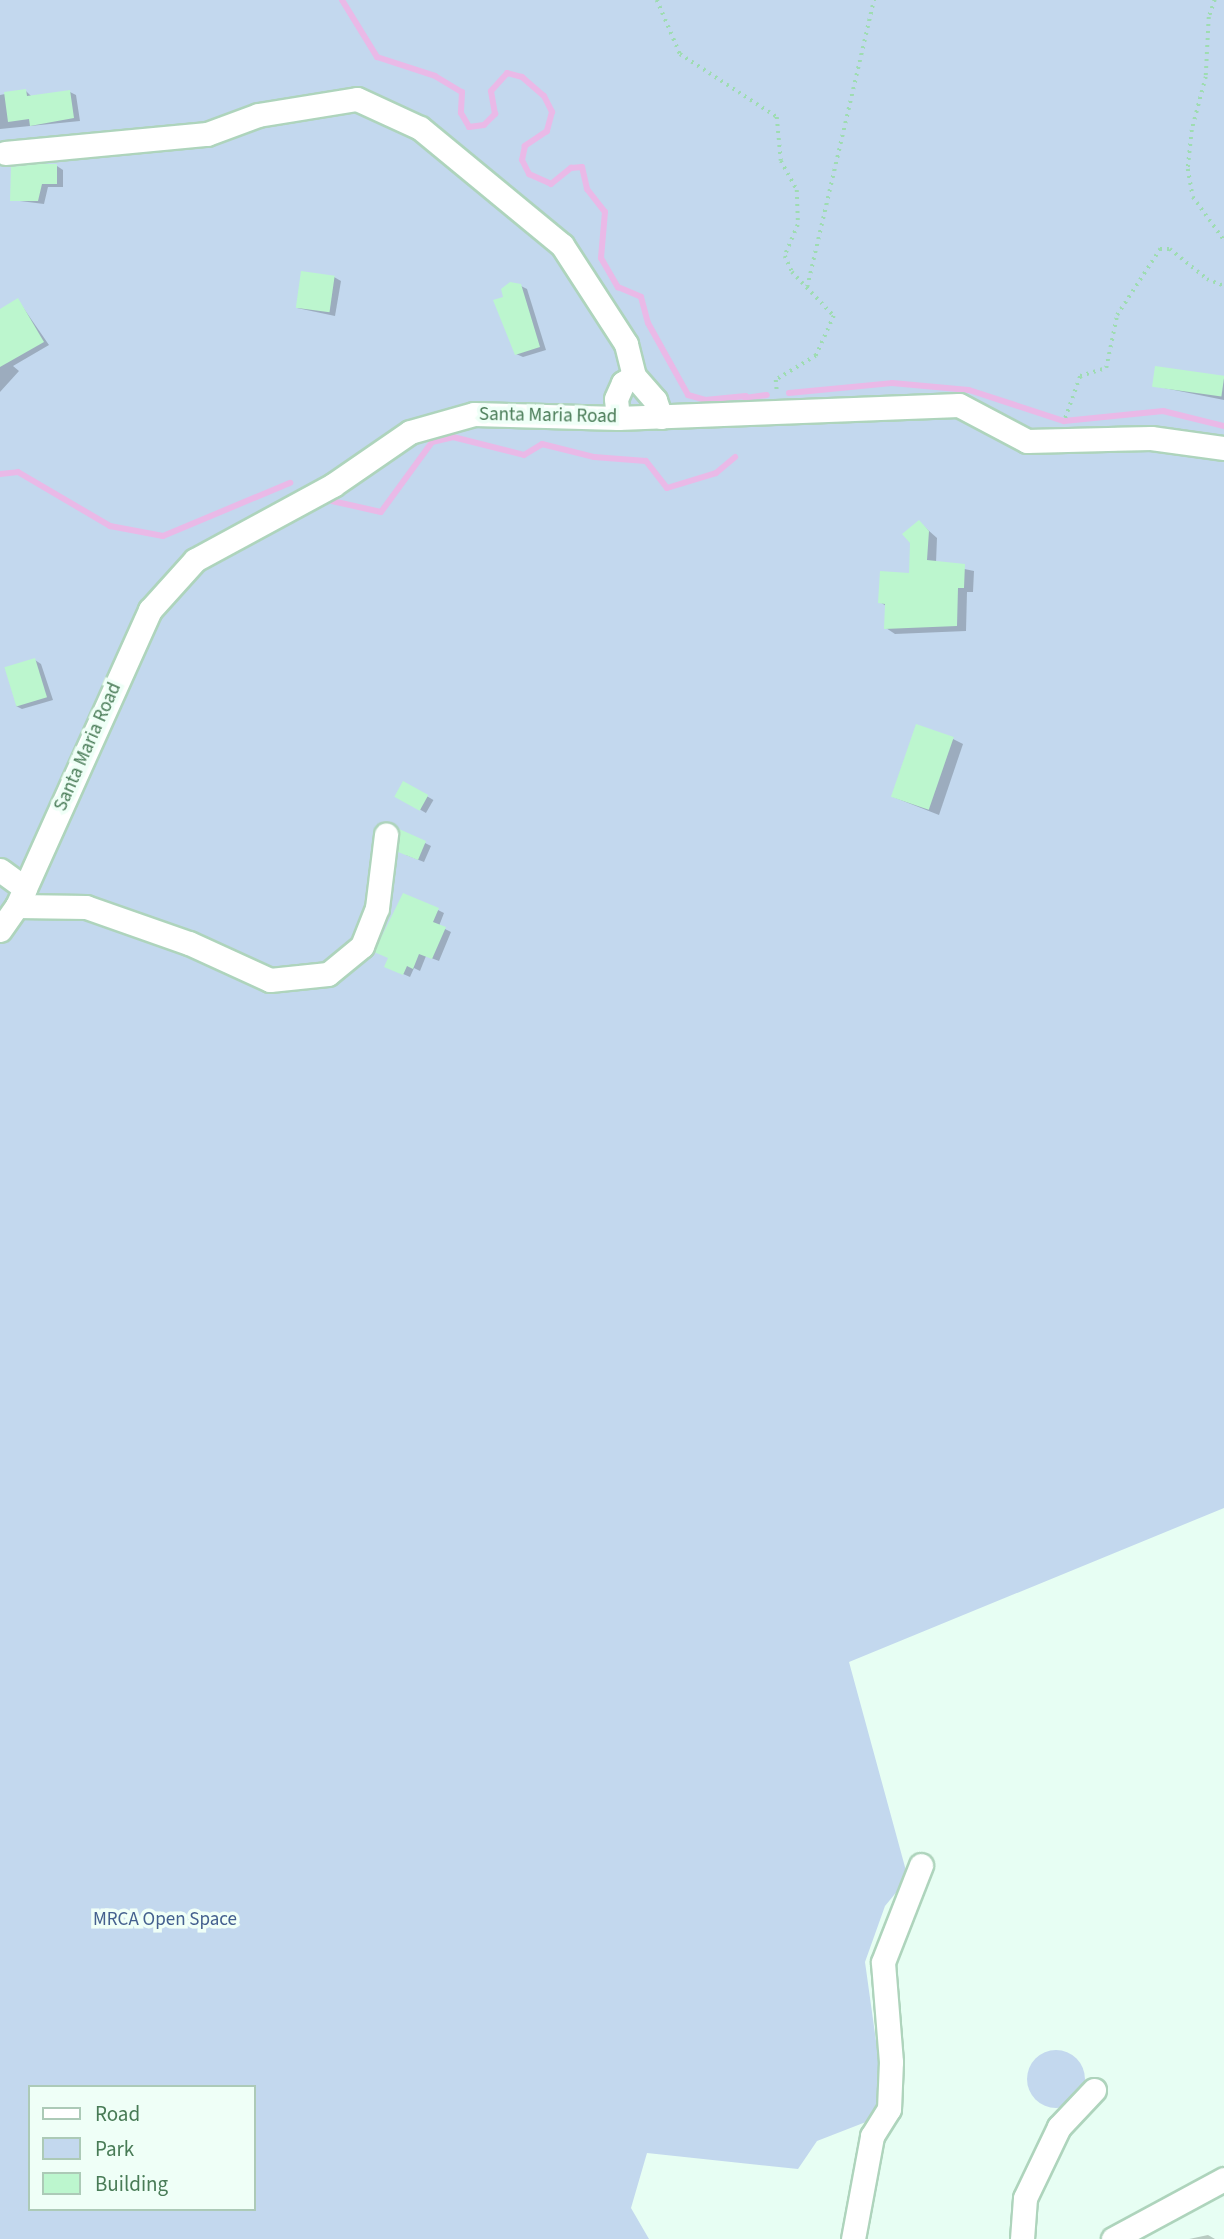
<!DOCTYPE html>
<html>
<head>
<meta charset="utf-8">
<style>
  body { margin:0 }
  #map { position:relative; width:1224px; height:2239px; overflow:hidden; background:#e7fef3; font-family:"Source Sans 3",sans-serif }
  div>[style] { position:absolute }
  .green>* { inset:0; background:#c3d8ee }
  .round { border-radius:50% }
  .shadow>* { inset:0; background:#0003; transform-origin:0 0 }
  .stream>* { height:6px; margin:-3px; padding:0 3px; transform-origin:3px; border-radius:3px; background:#eab9e7 }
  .building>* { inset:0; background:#bcf6ce; transform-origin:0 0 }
  .path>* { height:3.5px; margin-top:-1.75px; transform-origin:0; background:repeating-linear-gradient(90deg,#9edcb1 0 2px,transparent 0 7px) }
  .roads { filter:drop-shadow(2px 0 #aed4bc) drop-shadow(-2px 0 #aed4bc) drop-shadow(0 2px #aed4bc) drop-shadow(0 -2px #aed4bc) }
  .minor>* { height:23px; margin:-11.5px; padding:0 11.5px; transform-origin:11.5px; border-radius:11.5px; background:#fff }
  span { translate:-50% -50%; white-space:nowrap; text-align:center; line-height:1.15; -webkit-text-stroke:7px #effff7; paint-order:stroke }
  .street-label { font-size:19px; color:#487b56 }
  .park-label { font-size:19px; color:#44608e }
  .legend { position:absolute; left:28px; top:2085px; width:228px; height:126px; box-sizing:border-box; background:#effff7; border:2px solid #accab7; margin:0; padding:9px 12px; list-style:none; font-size:21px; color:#487b56 }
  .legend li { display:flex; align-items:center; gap:14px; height:35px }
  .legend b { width:35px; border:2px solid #accab7 }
</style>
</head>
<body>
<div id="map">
  <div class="green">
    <div style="clip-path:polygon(evenodd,0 0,1224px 0,1224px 1508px,849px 1662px,908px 1878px,885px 1906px,865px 1962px,883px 2091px,871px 2120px,817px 2141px,798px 2169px,647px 2153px,631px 2208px,649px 2239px,0 2239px,0 0,30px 2087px,254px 2087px,254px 2209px,30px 2209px,30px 2087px)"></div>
    <div class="round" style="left:1027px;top:2050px;width:58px;height:58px"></div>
  </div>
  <div class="shadow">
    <div style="clip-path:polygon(25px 90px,32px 97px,70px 92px,76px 95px,80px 121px,0 129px,0 95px)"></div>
    <div style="clip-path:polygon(57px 166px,63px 170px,63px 187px,48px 187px,44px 204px,12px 200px)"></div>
    <div style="clip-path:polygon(334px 277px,341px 281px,335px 316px,297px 308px)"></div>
    <div style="clip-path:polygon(521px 286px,527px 289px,546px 350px,523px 357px,516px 354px,505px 298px)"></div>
    <div style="clip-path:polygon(18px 300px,49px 345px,13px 366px,19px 371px,0 392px,0 311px)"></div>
    <div style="clip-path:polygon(1224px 379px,1224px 400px,1154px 386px,1223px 378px)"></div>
    <div style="clip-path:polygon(919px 522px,937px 538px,936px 563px,974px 571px,973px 592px,967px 592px,966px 631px,895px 634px,886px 628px,886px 606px,880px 602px,911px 574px)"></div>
    <div style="clip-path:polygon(35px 660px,41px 664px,53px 700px,22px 709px,16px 706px)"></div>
    <div style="clip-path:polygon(953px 739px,963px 744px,939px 815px,893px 797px)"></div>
    <div style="left:404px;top:783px;width:34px;height:15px;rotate:30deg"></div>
    <div style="clip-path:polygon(425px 843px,431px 846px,424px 862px,406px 855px)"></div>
    <div style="clip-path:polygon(438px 910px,444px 913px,439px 926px,451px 932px,439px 961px,426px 956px,420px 971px,414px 968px,410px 977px,392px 969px)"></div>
    <div style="clip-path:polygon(1208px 2235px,1215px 2239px,1189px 2239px)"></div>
  </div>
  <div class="stream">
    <div style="left:342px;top:0;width:67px;rotate:58.4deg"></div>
    <div style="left:377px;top:57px;width:61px;rotate:18.1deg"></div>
    <div style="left:435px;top:76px;width:31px;rotate:31deg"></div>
    <div style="left:462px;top:92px;width:21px;rotate:93deg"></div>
    <div style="left:461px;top:113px;width:16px;rotate:60deg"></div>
    <div style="left:469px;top:127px;width:15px;rotate:-8deg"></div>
    <div style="left:484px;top:125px;width:16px;rotate:-45deg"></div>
    <div style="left:495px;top:114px;width:23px;rotate:-100deg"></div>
    <div style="left:491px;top:91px;width:24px;rotate:-48deg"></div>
    <div style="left:507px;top:73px;width:16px;rotate:15deg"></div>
    <div style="left:522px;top:77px;width:29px;rotate:41deg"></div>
    <div style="left:544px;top:96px;width:18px;rotate:63deg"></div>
    <div style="left:552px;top:112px;width:20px;rotate:105deg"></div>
    <div style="left:547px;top:131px;width:27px;rotate:146deg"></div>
    <div style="left:525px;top:146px;width:14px;rotate:102deg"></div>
    <div style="left:522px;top:160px;width:16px;rotate:63deg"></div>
    <div style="left:529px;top:174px;width:24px;rotate:24deg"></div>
    <div style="left:551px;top:184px;width:26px;rotate:-39deg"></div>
    <div style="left:571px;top:168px;width:11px;rotate:-5deg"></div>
    <div style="left:582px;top:167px;width:23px;rotate:77deg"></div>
    <div style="left:587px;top:189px;width:29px;rotate:52deg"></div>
    <div style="left:605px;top:212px;width:46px;rotate:95deg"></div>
    <div style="left:601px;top:258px;width:34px;rotate:60deg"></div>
    <div style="left:618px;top:287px;width:25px;rotate:23deg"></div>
    <div style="left:641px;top:297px;width:27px;rotate:75deg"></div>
    <div style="left:648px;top:323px;width:82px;rotate:60.9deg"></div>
    <div style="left:688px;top:395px;width:18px;rotate:16deg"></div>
    <div style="left:705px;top:400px;width:41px;rotate:-5.6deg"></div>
    <div style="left:789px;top:393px;width:103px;rotate:-5.5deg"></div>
    <div style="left:892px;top:383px;width:77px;rotate:5.2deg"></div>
    <div style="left:969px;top:390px;width:100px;rotate:18.1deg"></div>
    <div style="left:1064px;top:421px;width:100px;rotate:-5.8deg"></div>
    <div style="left:1163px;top:411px;width:63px;rotate:13.8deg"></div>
    <div style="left:745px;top:398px;width:22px;rotate:-8deg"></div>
    <div style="left:0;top:474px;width:18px;rotate:-6deg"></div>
    <div style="left:18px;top:472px;width:107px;rotate:30.4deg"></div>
    <div style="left:110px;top:526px;width:54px;rotate:10.7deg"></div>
    <div style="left:163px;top:536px;width:138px;rotate:-22.7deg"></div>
    <div style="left:332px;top:501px;width:50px;rotate:12.7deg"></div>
    <div style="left:381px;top:512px;width:87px;rotate:-53.9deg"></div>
    <div style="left:432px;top:442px;width:22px;rotate:-13deg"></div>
    <div style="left:453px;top:437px;width:73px;rotate:14.2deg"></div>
    <div style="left:524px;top:455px;width:21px;rotate:-31deg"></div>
    <div style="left:542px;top:444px;width:54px;rotate:14deg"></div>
    <div style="left:594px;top:457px;width:52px;rotate:4.4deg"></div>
    <div style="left:646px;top:461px;width:34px;rotate:52deg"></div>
    <div style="left:667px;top:488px;width:51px;rotate:-17deg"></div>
    <div style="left:716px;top:473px;width:25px;rotate:-40deg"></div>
  </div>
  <div class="building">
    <div style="clip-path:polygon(26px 89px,27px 96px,70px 90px,74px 118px,30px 126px,29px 119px,8px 122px,4px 92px)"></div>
    <div style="clip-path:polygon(36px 164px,57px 164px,57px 184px,42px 184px,38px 201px,10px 201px,11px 167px)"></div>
    <div style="left:301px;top:271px;width:34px;height:37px;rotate:8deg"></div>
    <div style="clip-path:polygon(510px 282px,521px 284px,540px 347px,515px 355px,493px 300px,503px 297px,501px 289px)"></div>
    <div style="clip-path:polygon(18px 298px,44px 342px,0 367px,0 309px)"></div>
    <div style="left:1155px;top:366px;width:70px;height:21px;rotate:8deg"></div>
    <div style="clip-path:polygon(919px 520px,929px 531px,927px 560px,965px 564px,964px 588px,958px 588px,957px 626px,884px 629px,885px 604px,878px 603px,880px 571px,909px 573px,910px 543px,902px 534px)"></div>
    <div style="left:35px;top:658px;width:41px;height:32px;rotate:73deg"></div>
    <div style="left:916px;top:724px;width:40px;height:77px;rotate:19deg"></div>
    <div style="left:403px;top:781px;width:29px;height:18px;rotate:29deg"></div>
    <div style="clip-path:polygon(399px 829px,426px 841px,418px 860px,398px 852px)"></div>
    <div style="clip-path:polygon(403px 893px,439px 908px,433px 922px,446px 927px,432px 959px,419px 954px,413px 969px,407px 966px,403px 975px,384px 967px,388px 958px,374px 952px)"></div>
  </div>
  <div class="path">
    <div style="left:657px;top:0;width:59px;rotate:66.9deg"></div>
    <div style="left:680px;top:54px;width:116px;rotate:33deg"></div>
    <div style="left:777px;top:117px;width:44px;rotate:84.8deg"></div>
    <div style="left:781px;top:161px;width:33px;rotate:61deg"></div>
    <div style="left:797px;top:190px;width:35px;rotate:88deg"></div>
    <div style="left:798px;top:225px;width:34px;rotate:113deg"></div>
    <div style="left:785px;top:256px;width:17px;rotate:66deg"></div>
    <div style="left:792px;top:272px;width:61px;rotate:46.3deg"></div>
    <div style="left:834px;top:316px;width:44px;rotate:114.2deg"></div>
    <div style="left:816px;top:356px;width:47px;rotate:149deg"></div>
    <div style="left:776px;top:380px;width:12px;rotate:85deg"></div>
    <div style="left:1215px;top:0;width:18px;rotate:109deg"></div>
    <div style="left:1209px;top:17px;width:60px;rotate:92.9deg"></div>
    <div style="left:1206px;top:77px;width:55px;rotate:104.8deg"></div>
    <div style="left:1192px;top:130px;width:39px;rotate:96deg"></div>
    <div style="left:1188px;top:169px;width:28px;rotate:80deg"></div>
    <div style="left:1193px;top:197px;width:53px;rotate:54.2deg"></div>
    <div style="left:807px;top:287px;width:295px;rotate:-76.9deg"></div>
    <div style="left:1065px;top:418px;width:45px;rotate:-70.3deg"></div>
    <div style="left:1080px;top:376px;width:27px;rotate:-17deg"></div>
    <div style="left:1106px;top:368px;width:54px;rotate:-78.3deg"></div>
    <div style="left:1117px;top:315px;width:79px;rotate:-56.9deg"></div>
    <div style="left:1160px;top:249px;width:10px"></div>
    <div style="left:1170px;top:249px;width:48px;rotate:39deg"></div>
    <div style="left:1207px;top:279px;width:18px;rotate:22deg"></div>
  </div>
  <div class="roads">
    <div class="minor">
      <div style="left:5px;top:153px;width:203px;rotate:-5.4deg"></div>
      <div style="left:207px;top:134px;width:54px;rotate:-20.4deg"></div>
      <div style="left:258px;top:115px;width:100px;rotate:-9.2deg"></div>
      <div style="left:357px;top:99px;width:69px;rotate:24.7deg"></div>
      <div style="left:420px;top:128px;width:184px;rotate:39.5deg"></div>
      <div style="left:562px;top:245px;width:118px;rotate:57.1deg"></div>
      <div style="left:626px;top:344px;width:33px;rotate:76deg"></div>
      <div style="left:634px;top:376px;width:13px;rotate:148deg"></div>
      <div style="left:623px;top:383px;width:17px;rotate:114deg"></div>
      <div style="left:616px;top:399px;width:19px;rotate:84deg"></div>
      <div style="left:634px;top:376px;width:32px;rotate:49deg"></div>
      <div style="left:655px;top:400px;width:18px;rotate:71deg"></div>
      <div style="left:0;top:870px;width:31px;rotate:36deg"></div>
      <div style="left:17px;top:906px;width:69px;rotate:0.8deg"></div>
      <div style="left:86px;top:907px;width:109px;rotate:19.3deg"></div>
      <div style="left:189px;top:943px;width:89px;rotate:24.6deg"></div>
      <div style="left:270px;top:980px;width:58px;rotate:-5.9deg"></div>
      <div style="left:328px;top:974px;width:44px;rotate:-39.5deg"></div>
      <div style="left:362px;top:946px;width:41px;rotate:-68.5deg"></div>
      <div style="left:377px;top:908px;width:74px;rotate:-83deg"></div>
      <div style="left:0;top:930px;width:29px;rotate:-55deg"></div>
      <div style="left:17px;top:906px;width:325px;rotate:-65.8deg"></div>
      <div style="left:150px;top:610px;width:67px;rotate:-48deg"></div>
      <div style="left:195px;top:560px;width:157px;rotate:-28.5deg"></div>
      <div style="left:333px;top:485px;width:93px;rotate:-34.5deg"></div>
      <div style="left:410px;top:432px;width:66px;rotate:-15.7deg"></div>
      <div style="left:474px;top:414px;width:144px;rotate:1.6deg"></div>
      <div style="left:618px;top:418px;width:341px;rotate:-2.2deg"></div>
      <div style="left:959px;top:405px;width:77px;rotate:27.9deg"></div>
      <div style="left:1027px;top:441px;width:124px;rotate:-1.4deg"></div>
      <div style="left:1151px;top:438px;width:74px;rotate:7.8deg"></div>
      <div style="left:853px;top:2239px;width:105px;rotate:-79.5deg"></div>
      <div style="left:872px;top:2136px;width:32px;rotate:-58deg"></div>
      <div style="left:889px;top:2109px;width:47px;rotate:-87.6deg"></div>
      <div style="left:891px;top:2062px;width:100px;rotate:-94.6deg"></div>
      <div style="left:883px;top:1962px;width:104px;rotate:-68.6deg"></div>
      <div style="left:1022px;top:2239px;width:41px;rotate:-85.8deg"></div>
      <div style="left:1025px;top:2198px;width:79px;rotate:-64.4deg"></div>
      <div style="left:1059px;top:2127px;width:51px;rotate:-46.6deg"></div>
      <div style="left:1113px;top:2239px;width:126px;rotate:-28.4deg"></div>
    </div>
  </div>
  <div class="street-label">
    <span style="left:548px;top:416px;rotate:1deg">Santa Maria Road</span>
    <span style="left:88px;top:747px;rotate:-66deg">Santa Maria Road</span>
  </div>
  <div class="park-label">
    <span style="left:165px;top:1920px">MRCA Open Space</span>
  </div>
  <ul class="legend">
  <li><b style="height:9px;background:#fff"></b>Road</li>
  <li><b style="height:19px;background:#c3d8ee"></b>Park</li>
  <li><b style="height:19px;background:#bcf6ce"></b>Building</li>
  </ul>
</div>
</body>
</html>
